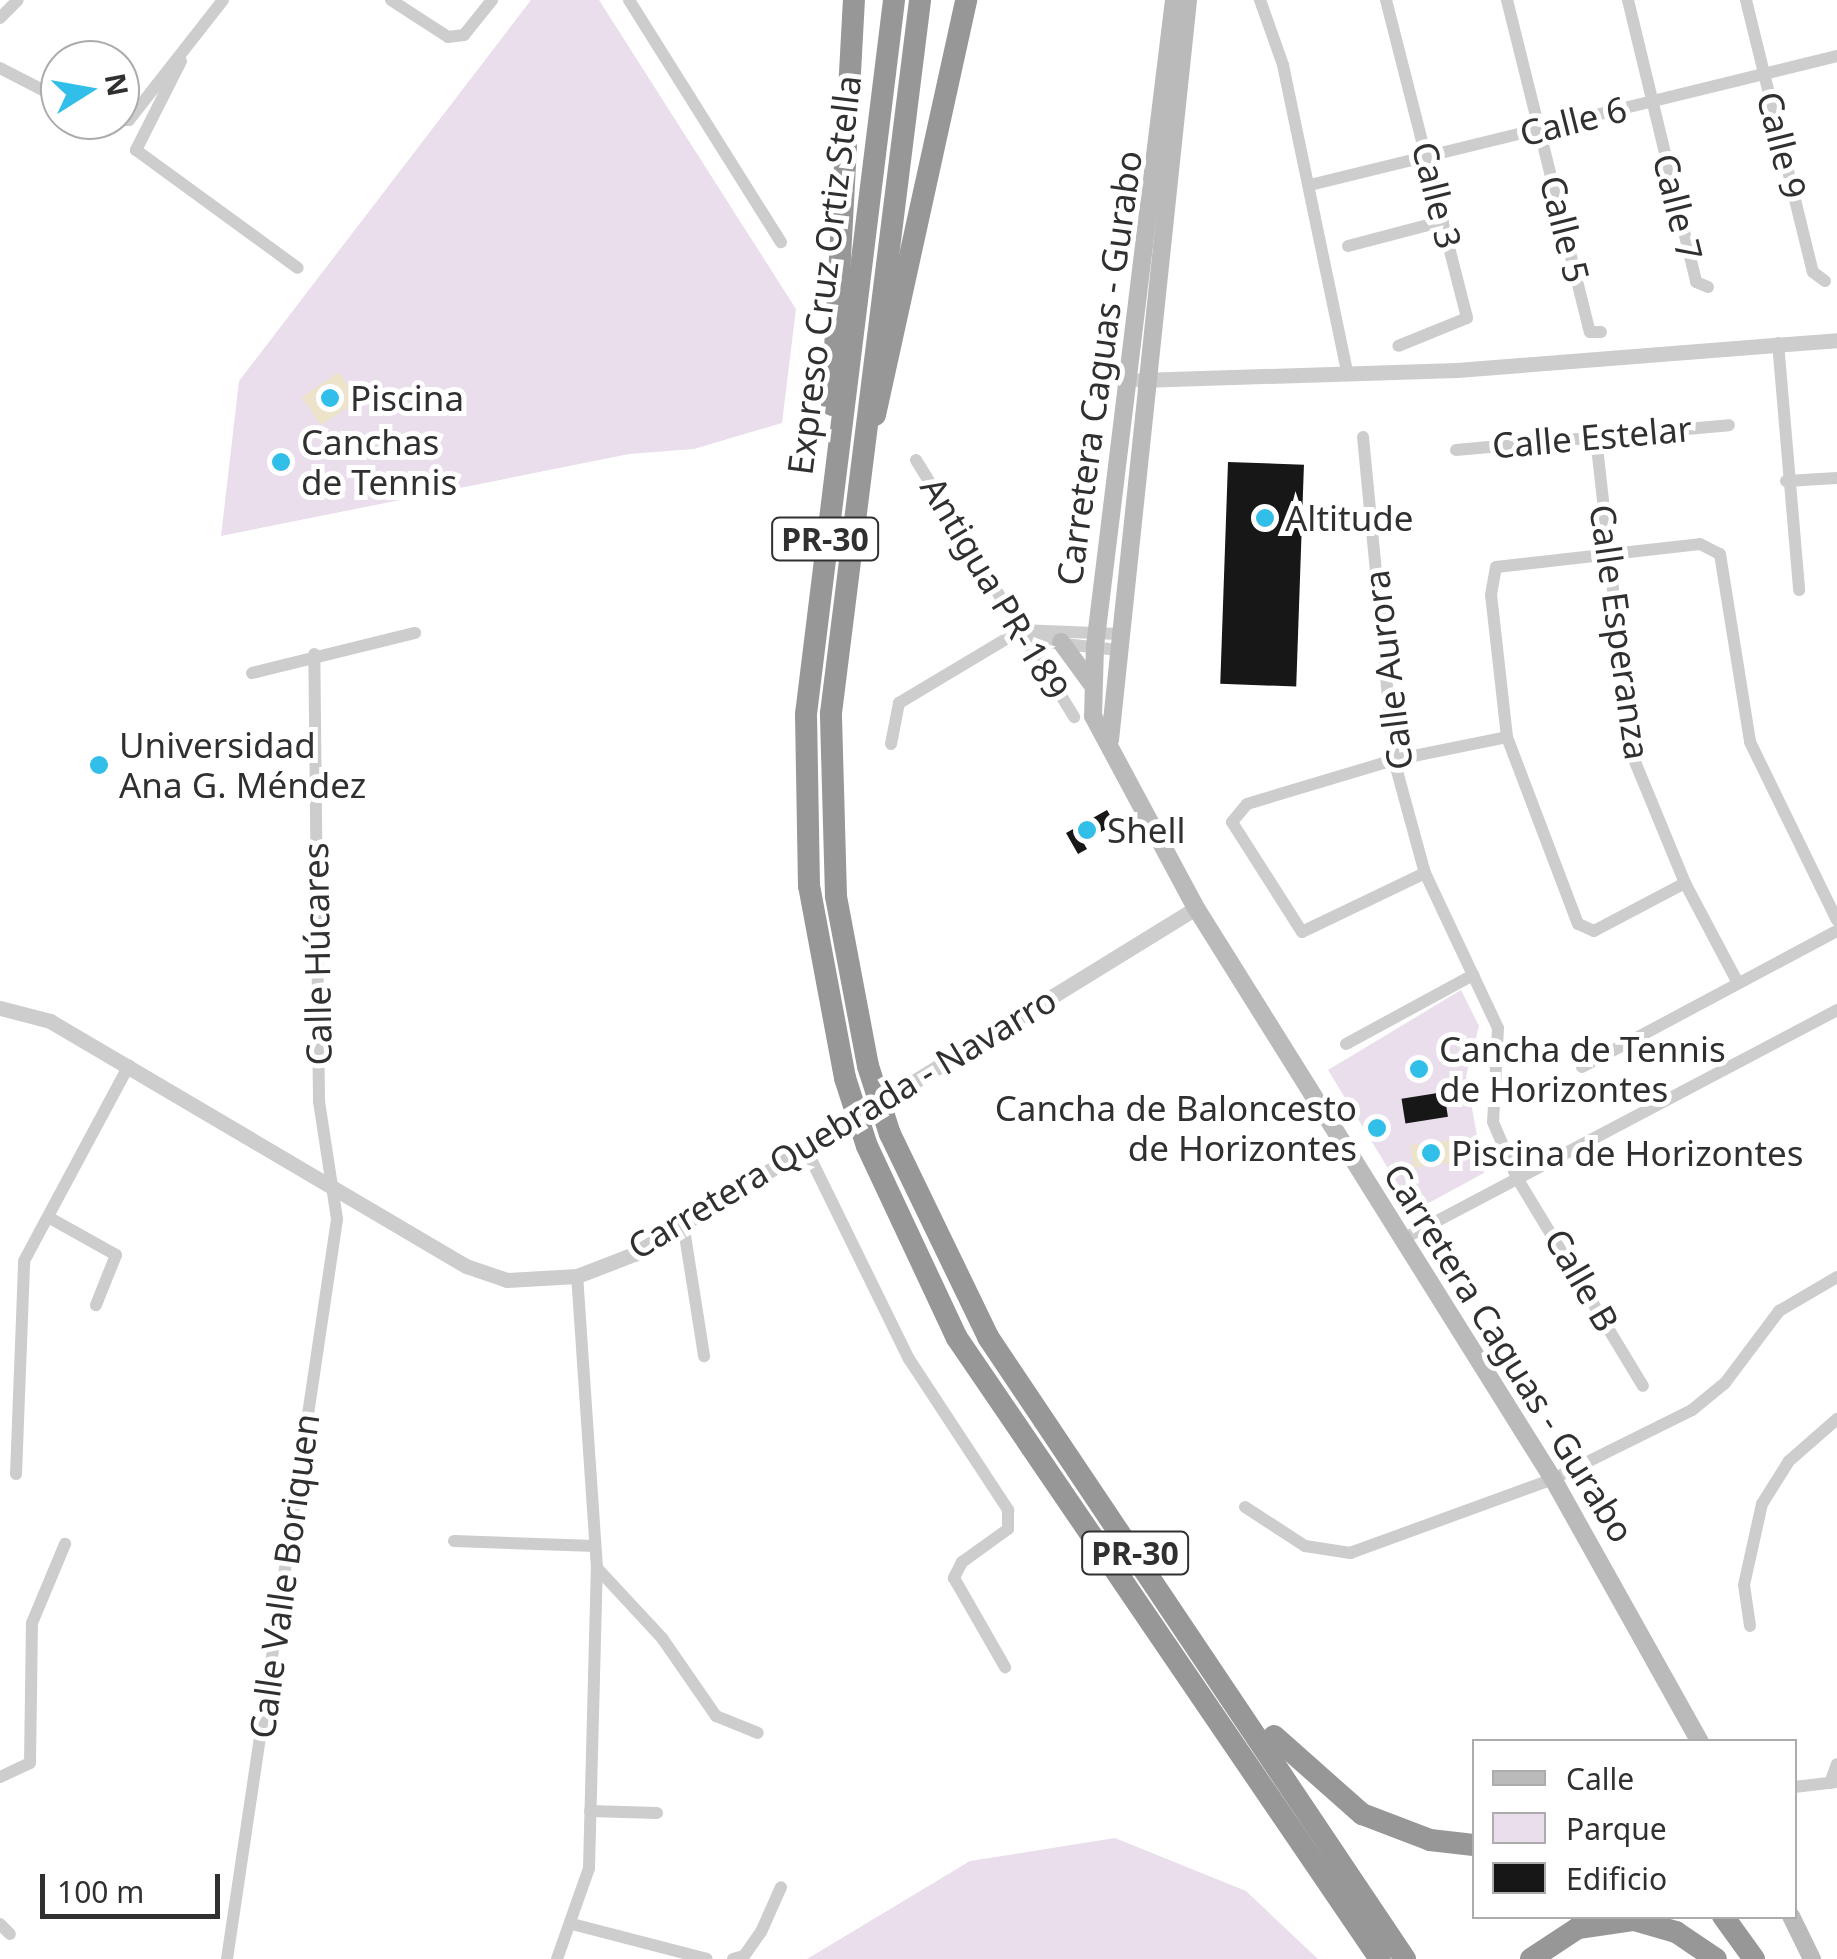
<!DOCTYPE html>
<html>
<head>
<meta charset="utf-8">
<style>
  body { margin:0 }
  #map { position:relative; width:1837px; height:1959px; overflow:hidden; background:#fff; font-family:"Noto Sans",sans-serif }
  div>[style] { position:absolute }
  .green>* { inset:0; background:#eadeed }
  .water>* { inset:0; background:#ede2ca; transform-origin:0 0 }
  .building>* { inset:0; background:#171717; transform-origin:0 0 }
  .minor>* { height:12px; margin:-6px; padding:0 6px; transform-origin:6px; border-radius:6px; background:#cdcdcd }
  .tertiary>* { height:15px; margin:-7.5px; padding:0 7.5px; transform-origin:7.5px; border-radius:7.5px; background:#cdcdcd }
  .secondary>* { height:18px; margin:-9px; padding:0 9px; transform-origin:9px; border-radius:9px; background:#bababa }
  .motorway>* { height:22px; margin:-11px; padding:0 11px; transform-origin:11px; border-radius:11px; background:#979797 }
  .motorway-bridge>* { height:22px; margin:-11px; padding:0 11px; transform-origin:11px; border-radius:11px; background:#979797 }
  .dots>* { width:28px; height:28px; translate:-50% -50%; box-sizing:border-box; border:5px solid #fff; border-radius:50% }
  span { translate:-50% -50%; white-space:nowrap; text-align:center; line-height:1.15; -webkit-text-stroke:10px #fff; paint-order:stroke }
  .shield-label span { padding:2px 8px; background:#fff; border:2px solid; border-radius:8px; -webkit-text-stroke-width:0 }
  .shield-label { font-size:32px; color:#303030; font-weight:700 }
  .street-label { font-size:35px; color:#303030 }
  .poi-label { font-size:35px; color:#303030 }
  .left { translate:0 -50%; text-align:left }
  .right { translate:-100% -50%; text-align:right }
  .legend { position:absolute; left:1472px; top:1739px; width:325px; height:180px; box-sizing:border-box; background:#fff; border:2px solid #acacac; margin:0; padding:12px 18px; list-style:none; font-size:30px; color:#303030 }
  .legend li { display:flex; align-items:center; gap:20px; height:50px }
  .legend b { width:50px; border:2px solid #acacac }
  .north { position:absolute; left:40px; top:40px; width:100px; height:100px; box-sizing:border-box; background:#fff; border:2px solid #acacac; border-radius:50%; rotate:79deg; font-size:28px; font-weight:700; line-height:40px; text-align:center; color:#303030 }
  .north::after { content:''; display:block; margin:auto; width:35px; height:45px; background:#31bfe9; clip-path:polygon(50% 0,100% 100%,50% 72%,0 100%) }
  .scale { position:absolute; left:40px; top:1874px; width:180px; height:45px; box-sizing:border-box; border:5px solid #303030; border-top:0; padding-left:12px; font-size:30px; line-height:35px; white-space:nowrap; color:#303030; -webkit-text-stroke:8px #fff; paint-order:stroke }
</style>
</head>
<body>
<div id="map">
  <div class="green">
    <div style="clip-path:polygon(531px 0,599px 0,796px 309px,782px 423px,694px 449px,629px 454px,221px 536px,239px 381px)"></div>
    <div style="clip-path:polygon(1461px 990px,1479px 1026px,1466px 1076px,1484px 1173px,1414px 1211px,1328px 1070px)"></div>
    <div style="clip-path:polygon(1115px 1838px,1246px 1891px,1318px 1959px,807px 1959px,970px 1861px)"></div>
  </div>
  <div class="water">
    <div style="left:339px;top:372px;width:34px;height:45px;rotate:56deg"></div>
    <div style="left:1450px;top:1140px;width:23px;height:40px;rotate:83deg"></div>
  </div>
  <div class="building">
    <div style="left:1228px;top:462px;width:76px;height:222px;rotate:2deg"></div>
    <div style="clip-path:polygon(1107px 810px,1115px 824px,1083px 842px,1087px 849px,1078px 854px,1066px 833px)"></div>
    <div style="left:1444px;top:1092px;width:25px;height:43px;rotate:81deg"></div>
  </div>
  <div class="minor">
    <div style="left:391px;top:0;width:68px;rotate:33deg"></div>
    <div style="left:448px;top:37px;width:16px;rotate:-7deg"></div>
    <div style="left:464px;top:35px;width:45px;rotate:-51.3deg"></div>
    <div style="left:629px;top:0;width:286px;rotate:57.9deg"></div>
    <div style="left:1260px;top:0;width:69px;rotate:70.5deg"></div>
    <div style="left:1283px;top:65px;width:317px;rotate:78.2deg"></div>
    <div style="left:1386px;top:0;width:328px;rotate:75.7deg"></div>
    <div style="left:1467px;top:318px;width:74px;rotate:157.9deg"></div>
    <div style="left:1507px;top:0;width:342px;rotate:76deg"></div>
    <div style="left:1590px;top:332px;width:11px"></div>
    <div style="left:1628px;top:0;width:290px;rotate:76.4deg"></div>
    <div style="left:1696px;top:282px;width:13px;rotate:23deg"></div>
    <div style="left:1746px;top:0;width:280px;rotate:76.2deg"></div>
    <div style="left:1813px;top:272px;width:15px;rotate:37deg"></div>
    <div style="left:0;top:18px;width:25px;rotate:-45deg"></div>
    <div style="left:181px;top:61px;width:100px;rotate:116.8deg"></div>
    <div style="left:136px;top:150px;width:200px;rotate:36.1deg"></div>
    <div style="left:0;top:68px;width:68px;rotate:27.3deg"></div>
    <div style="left:96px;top:120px;width:33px"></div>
    <div style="left:129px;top:120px;width:152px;rotate:-51.9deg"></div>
    <div style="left:1310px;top:185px;width:543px;rotate:-13.75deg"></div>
    <div style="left:1348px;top:246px;width:98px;rotate:-14.7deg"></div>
    <div style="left:1778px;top:343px;width:248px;rotate:85.1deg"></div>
    <div style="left:1363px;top:437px;width:324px;rotate:84.5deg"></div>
    <div style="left:1394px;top:760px;width:117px;rotate:74.7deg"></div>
    <div style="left:1425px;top:873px;width:171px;rotate:64.8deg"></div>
    <div style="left:1498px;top:1028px;width:94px;rotate:93deg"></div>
    <div style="left:1493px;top:1122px;width:61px;rotate:66.8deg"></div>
    <div style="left:1517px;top:1178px;width:243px;rotate:58.8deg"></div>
    <div style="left:1596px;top:438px;width:316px;rotate:83.6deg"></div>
    <div style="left:1631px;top:752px;width:142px;rotate:67.6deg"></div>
    <div style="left:1685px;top:883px;width:113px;rotate:62.1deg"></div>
    <div style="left:1456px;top:450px;width:274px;rotate:-5.2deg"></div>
    <div style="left:916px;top:460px;width:302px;rotate:58.4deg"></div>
    <div style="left:1786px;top:481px;width:51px;rotate:-3.4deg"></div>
    <div style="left:1118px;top:650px;width:80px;rotate:-173.5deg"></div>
    <div style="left:1039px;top:641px;width:21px;rotate:-149deg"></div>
    <div style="left:1021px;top:630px;width:98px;rotate:2.3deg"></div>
    <div style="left:252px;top:673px;width:168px;rotate:-13.8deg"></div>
    <div style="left:891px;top:744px;width:42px;rotate:-79deg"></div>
    <div style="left:899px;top:703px;width:142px;rotate:-30.9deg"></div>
    <div style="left:1425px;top:873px;width:136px;rotate:154.4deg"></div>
    <div style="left:1302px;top:932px;width:130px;rotate:-122.5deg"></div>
    <div style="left:1232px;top:822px;width:23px;rotate:-50deg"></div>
    <div style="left:1247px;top:804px;width:153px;rotate:-16.7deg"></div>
    <div style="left:1394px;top:760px;width:115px;rotate:-11.5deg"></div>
    <div style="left:1685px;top:883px;width:103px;rotate:152.2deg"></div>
    <div style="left:1594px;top:931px;width:17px;rotate:-156deg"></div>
    <div style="left:1578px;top:924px;width:200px;rotate:-110.8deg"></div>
    <div style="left:1507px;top:737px;width:143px;rotate:-96.4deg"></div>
    <div style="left:1491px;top:595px;width:28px;rotate:-80deg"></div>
    <div style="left:1496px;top:567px;width:205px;rotate:-6.4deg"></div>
    <div style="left:1700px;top:544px;width:22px;rotate:27deg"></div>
    <div style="left:1720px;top:554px;width:190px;rotate:80.9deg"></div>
    <div style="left:1750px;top:742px;width:198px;rotate:64deg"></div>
    <div style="left:1346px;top:1044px;width:145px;rotate:-28.5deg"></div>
    <div style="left:1582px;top:1067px;width:289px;rotate:-28.1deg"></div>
    <div style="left:805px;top:1147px;width:236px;rotate:63.9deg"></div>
    <div style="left:909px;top:1359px;width:181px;rotate:56.7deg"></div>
    <div style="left:1008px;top:1510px;width:19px;rotate:90deg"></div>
    <div style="left:1008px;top:1529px;width:57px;rotate:144.3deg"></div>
    <div style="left:962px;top:1562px;width:18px;rotate:117deg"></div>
    <div style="left:954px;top:1578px;width:103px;rotate:60.2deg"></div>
    <div style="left:48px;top:1217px;width:78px;rotate:29.2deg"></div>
    <div style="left:116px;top:1255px;width:54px;rotate:111.8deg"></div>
    <div style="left:683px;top:1223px;width:135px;rotate:81deg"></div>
    <div style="left:1401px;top:1240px;width:493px;rotate:-27.8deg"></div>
    <div style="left:16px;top:1474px;width:213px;rotate:-87.8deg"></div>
    <div style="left:24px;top:1261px;width:222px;rotate:-61.8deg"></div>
    <div style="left:1245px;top:1507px;width:72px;rotate:33deg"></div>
    <div style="left:1305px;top:1546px;width:46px;rotate:8.8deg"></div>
    <div style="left:1350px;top:1553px;width:216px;rotate:-20deg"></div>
    <div style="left:1553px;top:1479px;width:155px;rotate:-26.4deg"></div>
    <div style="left:1692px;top:1410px;width:43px;rotate:-39.3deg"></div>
    <div style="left:1725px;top:1383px;width:90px;rotate:-53.1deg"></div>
    <div style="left:1779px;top:1311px;width:67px;rotate:-30.4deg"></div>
    <div style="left:454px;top:1541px;width:141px;rotate:2deg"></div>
    <div style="left:597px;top:1568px;width:96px;rotate:47.1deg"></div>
    <div style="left:662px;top:1638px;width:95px;rotate:55.3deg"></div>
    <div style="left:716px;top:1716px;width:45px;rotate:22deg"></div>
    <div style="left:1750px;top:1626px;width:41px;rotate:-98.3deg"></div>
    <div style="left:1744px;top:1585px;width:83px;rotate:-77.5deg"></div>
    <div style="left:1762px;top:1504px;width:51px;rotate:-57.9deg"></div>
    <div style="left:1789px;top:1461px;width:64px;rotate:-41.2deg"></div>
    <div style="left:0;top:1777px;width:33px;rotate:-25deg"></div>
    <div style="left:30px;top:1763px;width:140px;rotate:-89.2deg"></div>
    <div style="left:32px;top:1623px;width:86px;rotate:-67.3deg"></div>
    <div style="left:1830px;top:1783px;width:20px;rotate:-70deg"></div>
    <div style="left:1794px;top:1787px;width:43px;rotate:-6.6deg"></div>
    <div style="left:590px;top:1811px;width:67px;rotate:1.7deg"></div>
    <div style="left:0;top:1924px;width:14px;rotate:45deg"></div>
    <div style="left:572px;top:1924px;width:139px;rotate:14.5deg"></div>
    <div style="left:227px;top:1959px;width:748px;rotate:-81.54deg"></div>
    <div style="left:337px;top:1219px;width:118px;rotate:-98.7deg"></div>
    <div style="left:319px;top:1102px;width:448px;rotate:-90.6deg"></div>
    <div style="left:557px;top:1959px;width:96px;rotate:-70.6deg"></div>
    <div style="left:589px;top:1868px;width:300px;rotate:-88.5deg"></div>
    <div style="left:597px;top:1568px;width:293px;rotate:-93.9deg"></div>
    <div style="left:733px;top:1959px;width:11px;rotate:-15deg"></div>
    <div style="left:744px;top:1956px;width:29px;rotate:-55deg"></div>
    <div style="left:761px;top:1932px;width:49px;rotate:-66deg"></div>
  </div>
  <div class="tertiary">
    <div style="left:1140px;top:380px;width:317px;rotate:-1.8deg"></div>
    <div style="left:1457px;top:370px;width:381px;rotate:-4.5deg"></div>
    <div style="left:0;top:1008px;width:52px;rotate:14.6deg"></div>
    <div style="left:50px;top:1021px;width:483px;rotate:30.5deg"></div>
    <div style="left:466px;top:1266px;width:43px;rotate:18.9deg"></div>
    <div style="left:507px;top:1280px;width:70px;rotate:-3.3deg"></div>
    <div style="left:577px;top:1276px;width:61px;rotate:-21.1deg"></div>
    <div style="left:634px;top:1254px;width:660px;rotate:-31.62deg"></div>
  </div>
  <div class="secondary">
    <div style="left:1174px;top:0;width:651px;rotate:96.97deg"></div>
    <div style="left:1095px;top:646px;width:70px;rotate:91.6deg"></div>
    <div style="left:1093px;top:716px;width:218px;rotate:61.8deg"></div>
    <div style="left:1196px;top:908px;width:673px;rotate:57.99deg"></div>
    <div style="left:1553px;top:1479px;width:301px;rotate:60.8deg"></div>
    <div style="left:1061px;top:642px;width:51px;rotate:53.8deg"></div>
    <div style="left:1110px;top:740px;width:744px;rotate:-83.98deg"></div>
    <div style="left:1791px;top:1916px;width:48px;rotate:64deg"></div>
  </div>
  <div class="motorway">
    <div style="left:832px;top:405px;width:406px;rotate:-86.9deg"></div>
    <div style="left:875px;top:415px;width:425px;rotate:-77.6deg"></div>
    <div style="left:868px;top:1066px;width:173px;rotate:-100.7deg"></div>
    <div style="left:836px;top:896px;width:183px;rotate:-91.6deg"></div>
    <div style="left:831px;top:713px;width:719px;rotate:-82.88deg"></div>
    <div style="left:845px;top:1078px;width:195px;rotate:-100.6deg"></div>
    <div style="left:809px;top:886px;width:172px;rotate:-91deg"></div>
    <div style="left:806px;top:714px;width:719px;rotate:-82.97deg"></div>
    <div style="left:890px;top:1134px;width:225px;rotate:64.2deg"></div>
    <div style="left:988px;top:1337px;width:749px;rotate:56.16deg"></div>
    <div style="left:867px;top:1146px;width:212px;rotate:64.9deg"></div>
    <div style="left:957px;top:1338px;width:751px;rotate:55.74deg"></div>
    <div style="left:1274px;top:1736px;width:118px;rotate:41.6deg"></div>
    <div style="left:1362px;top:1814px;width:73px;rotate:20.9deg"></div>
    <div style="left:1430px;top:1840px;width:44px;rotate:6.5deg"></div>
    <div style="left:1723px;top:1916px;width:53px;rotate:54.2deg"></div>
    <div style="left:1531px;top:1959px;width:56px;rotate:-33.4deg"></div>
    <div style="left:1578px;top:1928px;width:57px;rotate:-8.1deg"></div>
    <div style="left:1634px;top:1920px;width:44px;rotate:15.9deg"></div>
    <div style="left:1676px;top:1932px;width:48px;rotate:34deg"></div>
  </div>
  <div class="motorway-bridge">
    <div style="left:868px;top:1066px;width:71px;rotate:72.1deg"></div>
    <div style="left:845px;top:1078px;width:71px;rotate:72.1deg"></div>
  </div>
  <div class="dots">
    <div style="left:330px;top:398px;background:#31bfe9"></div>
    <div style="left:281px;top:462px;background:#31bfe9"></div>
    <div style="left:1265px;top:518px;background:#31bfe9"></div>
    <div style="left:99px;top:765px;background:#31bfe9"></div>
    <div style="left:1087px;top:830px;background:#31bfe9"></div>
    <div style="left:1419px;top:1069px;background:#31bfe9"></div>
    <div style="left:1377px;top:1128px;background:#31bfe9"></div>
    <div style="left:1431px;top:1153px;background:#31bfe9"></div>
  </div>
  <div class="shield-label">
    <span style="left:825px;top:539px">PR-30</span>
    <span style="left:1135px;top:1553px">PR-30</span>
  </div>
  <div class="street-label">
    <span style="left:1573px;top:121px;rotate:-14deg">Calle 6</span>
    <span style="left:1782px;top:145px;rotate:76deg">Calle 9</span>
    <span style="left:1437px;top:195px;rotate:76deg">Calle 3</span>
    <span style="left:1678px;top:207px;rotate:76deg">Calle 7</span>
    <span style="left:1565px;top:229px;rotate:76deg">Calle 5</span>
    <span style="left:824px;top:275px;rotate:-83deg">Expreso Cruz Ortiz Stella</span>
    <span style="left:1099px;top:368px;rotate:-82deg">Carretera Caguas - Gurabo</span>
    <span style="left:1592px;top:437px;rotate:-5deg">Calle Estelar</span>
    <span style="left:995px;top:588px;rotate:59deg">Antigua PR-189</span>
    <span style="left:1620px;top:632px;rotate:82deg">Calle Esperanza</span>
    <span style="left:1388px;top:670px;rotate:-97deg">Calle Aurora</span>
    <span style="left:317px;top:954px;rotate:-91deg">Calle Húcares</span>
    <span style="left:842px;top:1123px;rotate:-31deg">Carretera Quebrada - Navarro</span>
    <span style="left:1582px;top:1280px;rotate:60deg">Calle B</span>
    <span style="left:1509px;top:1353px;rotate:58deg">Carretera Caguas - Gurabo</span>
    <span style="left:284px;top:1576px;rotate:-82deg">Calle Valle Boriquen</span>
  </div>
  <div class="poi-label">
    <span class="left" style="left:350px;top:398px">Piscina</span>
    <span class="left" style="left:301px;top:462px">Canchas<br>de Tennis</span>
    <span class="left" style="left:1285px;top:518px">Altitude</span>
    <span class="left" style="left:119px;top:765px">Universidad<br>Ana G. Méndez</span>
    <span class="left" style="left:1107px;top:830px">Shell</span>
    <span class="left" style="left:1439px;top:1069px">Cancha de Tennis<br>de Horizontes</span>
    <span class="right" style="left:1357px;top:1128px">Cancha de Baloncesto<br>de Horizontes</span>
    <span class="left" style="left:1451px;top:1153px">Piscina de Horizontes</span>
  </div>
  <ul class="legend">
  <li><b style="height:12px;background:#bababa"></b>Calle</li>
  <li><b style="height:28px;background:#eadeed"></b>Parque</li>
  <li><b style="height:28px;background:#171717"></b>Edificio</li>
  </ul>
  <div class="north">N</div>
  <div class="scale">100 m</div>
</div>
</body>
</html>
